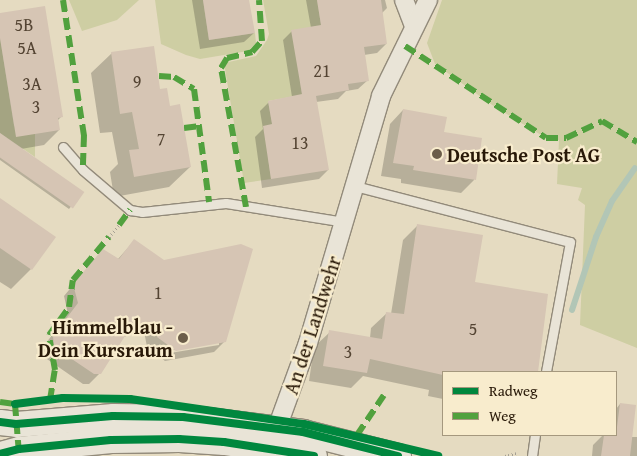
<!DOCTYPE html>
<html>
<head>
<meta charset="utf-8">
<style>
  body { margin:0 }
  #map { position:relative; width:637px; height:456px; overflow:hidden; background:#e5dbc1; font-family:"Gentium Book Plus",serif }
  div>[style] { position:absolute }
  .green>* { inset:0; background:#cecea3 }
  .shadow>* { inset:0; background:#0003 }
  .stream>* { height:6px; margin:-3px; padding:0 3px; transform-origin:3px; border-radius:3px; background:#b2c6b6 }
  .building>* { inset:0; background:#d6c5b4; transform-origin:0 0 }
  .path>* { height:3px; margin-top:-1.5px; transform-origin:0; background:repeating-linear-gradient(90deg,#a49f93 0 1px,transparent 0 3.5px) }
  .roads { filter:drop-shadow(1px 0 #928a7a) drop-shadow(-1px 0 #928a7a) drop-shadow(0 1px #928a7a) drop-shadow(0 -1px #928a7a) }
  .lane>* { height:9px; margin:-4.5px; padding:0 4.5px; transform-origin:4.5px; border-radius:4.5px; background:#e9e4d7 }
  .street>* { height:18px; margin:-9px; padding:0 9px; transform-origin:9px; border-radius:9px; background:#e9e4d7 }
  .secondary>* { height:25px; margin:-12.5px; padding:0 12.5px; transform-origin:12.5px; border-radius:12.5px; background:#e9e4d7 }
  .quiet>* { height:6px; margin-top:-3px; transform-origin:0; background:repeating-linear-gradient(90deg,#51a13e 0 12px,transparent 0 18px) }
  .cycleway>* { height:8px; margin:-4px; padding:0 4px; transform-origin:4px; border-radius:4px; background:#00873e }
  .dots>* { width:14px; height:14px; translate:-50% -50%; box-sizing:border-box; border:2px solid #f8eccd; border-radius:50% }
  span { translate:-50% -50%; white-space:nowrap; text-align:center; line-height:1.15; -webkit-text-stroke:4.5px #f8eccd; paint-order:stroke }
  .number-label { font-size:18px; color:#544433 }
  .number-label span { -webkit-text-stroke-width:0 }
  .poi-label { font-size:20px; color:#291908; font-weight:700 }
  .left { translate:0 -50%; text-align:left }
  .right { translate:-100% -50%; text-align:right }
  .street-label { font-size:20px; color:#291908 }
  .legend { position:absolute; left:442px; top:371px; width:175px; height:65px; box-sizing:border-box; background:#f8eccd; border:1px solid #a5987e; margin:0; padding:6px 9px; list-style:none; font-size:15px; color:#291908 }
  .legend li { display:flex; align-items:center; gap:10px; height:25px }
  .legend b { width:25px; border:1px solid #a5987e }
</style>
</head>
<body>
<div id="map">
  <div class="green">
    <div style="clip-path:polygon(69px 0,139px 0,117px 20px,82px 31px)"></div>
    <div style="clip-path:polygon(155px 0,203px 0,209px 40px,255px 33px,256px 43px,248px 51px,200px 59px,186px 55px,161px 44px)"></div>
    <div style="clip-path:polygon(263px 0,317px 0,321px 25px,300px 82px,302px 95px,268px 101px,278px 156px,268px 157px,271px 179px,244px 183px,224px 63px,256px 56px,267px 40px,269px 34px)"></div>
    <div style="clip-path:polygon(442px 0,637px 0,637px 348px,580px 325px,585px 205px,578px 200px,582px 188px,557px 184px,559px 140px,546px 138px,495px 107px,435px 64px,427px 43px)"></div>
    <div style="clip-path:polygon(0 38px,14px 126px,35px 134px,35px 157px,0 133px)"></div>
  </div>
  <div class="shadow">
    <div style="clip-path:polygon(192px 0,248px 0,254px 33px,244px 42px,200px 49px)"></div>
    <div style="clip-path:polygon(306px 0,385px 0,387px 8px,382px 13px,386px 44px,377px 53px,364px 55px,368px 80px,358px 89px,346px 91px,338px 99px,316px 102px,328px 170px,319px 179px,262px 188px,255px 137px,263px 129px,260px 111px,269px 102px,292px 97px,283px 40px,292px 31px,311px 28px)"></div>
    <div style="clip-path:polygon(0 14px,61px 117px,58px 120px,59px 130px,44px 145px,21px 149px,73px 204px,69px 209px,0 160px)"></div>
    <div style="clip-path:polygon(112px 53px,159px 90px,169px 107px,190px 167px,169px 187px,114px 197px,110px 172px,118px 164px,112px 132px,100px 133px,91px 73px)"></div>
    <div style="clip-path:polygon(403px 110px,443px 133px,481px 139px,474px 180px,461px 193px,401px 183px,401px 179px,381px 176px,390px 124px)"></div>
    <div style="clip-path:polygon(0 199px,31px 269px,11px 289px,0 282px)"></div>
    <div style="clip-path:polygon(418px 225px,473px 283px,546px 295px,537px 372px,443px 372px,443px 399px,428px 396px,429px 390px,363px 376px,351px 388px,309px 381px,314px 347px,330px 332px,370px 338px,371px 328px,387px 313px,391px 314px,403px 240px)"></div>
    <div style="clip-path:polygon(evenodd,134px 241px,224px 342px,214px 352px,165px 361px,147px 347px,144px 331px,123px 337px,100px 373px,89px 384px,83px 384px,44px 357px,43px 347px,68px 314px,64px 296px,93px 261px,103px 250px,118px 259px,134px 241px,219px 342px,219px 345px,170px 353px,169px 351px,219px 342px)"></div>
    <div style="clip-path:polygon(620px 404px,631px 437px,637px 437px,637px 456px,592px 456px,593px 445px,603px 435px,616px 435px,616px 409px)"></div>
  </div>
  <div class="stream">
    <div style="left:572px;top:310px;width:77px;rotate:-71.8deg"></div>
    <div style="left:596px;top:237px;width:39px;rotate:-66deg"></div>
    <div style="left:612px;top:201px;width:40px;rotate:-55.1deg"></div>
  </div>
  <div class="building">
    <div style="clip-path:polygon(203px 0,249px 0,255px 33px,209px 40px)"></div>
    <div style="clip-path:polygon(317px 0,381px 0,387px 44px,364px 47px,369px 81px,348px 84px,349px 90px,316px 96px,329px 170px,271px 179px,263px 126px,272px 124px,268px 101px,302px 94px,291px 30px,321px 25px)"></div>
    <div style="clip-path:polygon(45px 6px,63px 117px,58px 118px,60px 130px,16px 137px,0 38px,0 13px)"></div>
    <div style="clip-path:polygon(154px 46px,160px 89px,167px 88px,170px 106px,180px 104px,191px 167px,134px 177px,129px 150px,139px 149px,132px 112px,120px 114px,111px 52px)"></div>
    <div style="clip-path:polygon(403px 109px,447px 117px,444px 132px,482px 138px,476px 180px,413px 170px,414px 166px,393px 163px)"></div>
    <div style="left:0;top:133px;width:103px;height:20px;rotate:35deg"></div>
    <div style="clip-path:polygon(0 198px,56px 237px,32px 270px,0 248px)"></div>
    <div style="clip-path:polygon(417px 224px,483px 235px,475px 282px,548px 294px,538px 372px,443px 375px,370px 359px,367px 373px,323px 366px,329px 330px,382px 339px,386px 312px,404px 314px)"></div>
    <div style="clip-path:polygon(134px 239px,164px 260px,241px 244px,253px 249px,226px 342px,176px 351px,157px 337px,154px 322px,130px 328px,101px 374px,94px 374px,54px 347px,53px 336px,78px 303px,73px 284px,103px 249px,119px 259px)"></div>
    <div style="clip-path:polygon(620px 403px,636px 405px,630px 456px,601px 456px,604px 435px,616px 435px)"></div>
  </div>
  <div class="path">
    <div style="left:109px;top:237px;width:16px;rotate:-50deg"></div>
    <div style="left:420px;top:451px;width:19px;rotate:16deg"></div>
    <div style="left:505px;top:456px;width:12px;rotate:-14deg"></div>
  </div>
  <div class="roads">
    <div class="lane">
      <div style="left:63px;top:147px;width:30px;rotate:49deg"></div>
      <div style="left:83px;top:170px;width:62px;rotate:40.4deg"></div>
      <div style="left:130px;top:210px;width:12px;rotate:9deg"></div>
      <div style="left:142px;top:212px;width:84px;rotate:-6.1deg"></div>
      <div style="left:226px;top:203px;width:121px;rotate:9.1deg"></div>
      <div style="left:355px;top:186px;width:222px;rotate:14.6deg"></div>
      <div style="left:570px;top:242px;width:132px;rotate:100.5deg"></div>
      <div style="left:532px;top:456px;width:21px;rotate:-82deg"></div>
    </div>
    <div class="street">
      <div style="left:404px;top:0;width:28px;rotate:69deg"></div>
      <div style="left:277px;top:428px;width:90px;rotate:-70deg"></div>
      <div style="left:308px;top:343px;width:258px;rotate:-73.5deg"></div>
      <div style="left:381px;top:96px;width:107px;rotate:-63.9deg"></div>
    </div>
    <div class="secondary">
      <div style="left:0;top:422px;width:16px;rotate:7deg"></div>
      <div style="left:16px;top:424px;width:97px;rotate:-4.7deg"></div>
      <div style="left:113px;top:416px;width:70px;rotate:0.8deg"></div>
      <div style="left:183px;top:417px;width:121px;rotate:7.1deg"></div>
      <div style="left:303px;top:432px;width:98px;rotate:14.2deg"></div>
      <div style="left:0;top:454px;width:20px;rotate:-15deg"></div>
      <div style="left:19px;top:449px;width:92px;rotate:-5.6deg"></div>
      <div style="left:111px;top:440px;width:68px;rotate:-0.8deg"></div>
      <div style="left:179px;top:439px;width:45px;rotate:3.8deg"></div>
      <div style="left:224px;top:442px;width:91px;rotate:8.8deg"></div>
    </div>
  </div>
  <div class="quiet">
    <div style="left:63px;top:0;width:137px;rotate:81.2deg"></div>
    <div style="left:84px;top:135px;width:35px;rotate:92deg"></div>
    <div style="left:405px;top:46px;width:168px;rotate:33.1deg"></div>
    <div style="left:546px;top:138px;width:20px"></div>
    <div style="left:566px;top:138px;width:40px;rotate:-25deg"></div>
    <div style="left:602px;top:121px;width:41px;rotate:31deg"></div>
    <div style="left:159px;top:76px;width:15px;rotate:4deg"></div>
    <div style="left:174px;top:77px;width:23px;rotate:31deg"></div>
    <div style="left:194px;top:89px;width:114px;rotate:82.4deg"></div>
    <div style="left:184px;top:128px;width:16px;rotate:-7deg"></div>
    <div style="left:246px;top:207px;width:141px;rotate:-100.2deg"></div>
    <div style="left:221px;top:68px;width:12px;rotate:-59deg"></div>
    <div style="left:227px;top:58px;width:26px;rotate:-13deg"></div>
    <div style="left:252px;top:52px;width:15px;rotate:-48deg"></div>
    <div style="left:262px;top:41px;width:41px;rotate:-94.2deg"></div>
    <div style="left:119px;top:225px;width:19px;rotate:-54deg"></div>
    <div style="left:50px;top:400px;width:30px;rotate:-81deg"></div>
    <div style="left:55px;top:370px;width:36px;rotate:-100deg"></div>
    <div style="left:49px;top:335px;width:34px;rotate:-54deg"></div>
    <div style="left:69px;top:307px;width:27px;rotate:-82deg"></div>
    <div style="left:73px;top:280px;width:56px;rotate:-50.1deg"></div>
    <div style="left:0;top:402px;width:15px;rotate:8deg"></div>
    <div style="left:15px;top:404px;width:50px;rotate:85.4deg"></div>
    <div style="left:357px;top:435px;width:48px;rotate:-56deg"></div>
  </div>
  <div class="cycleway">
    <div style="left:15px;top:404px;width:48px;rotate:-7.1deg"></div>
    <div style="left:63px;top:398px;width:67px;rotate:0.9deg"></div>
    <div style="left:130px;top:399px;width:176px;rotate:8.2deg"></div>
    <div style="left:304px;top:424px;width:138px;rotate:13.4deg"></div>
    <div style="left:0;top:422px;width:16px;rotate:7deg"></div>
    <div style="left:16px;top:424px;width:97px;rotate:-4.7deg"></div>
    <div style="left:113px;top:416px;width:70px;rotate:0.8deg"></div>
    <div style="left:183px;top:417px;width:121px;rotate:7.1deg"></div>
    <div style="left:303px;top:432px;width:98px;rotate:14.2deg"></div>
    <div style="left:0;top:454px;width:20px;rotate:-15deg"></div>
    <div style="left:19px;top:449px;width:92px;rotate:-5.6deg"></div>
    <div style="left:111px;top:440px;width:68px;rotate:-0.8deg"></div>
    <div style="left:179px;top:439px;width:45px;rotate:3.8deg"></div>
    <div style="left:224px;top:442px;width:91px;rotate:8.8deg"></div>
  </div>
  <div class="dots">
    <div style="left:437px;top:154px;background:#6b5d49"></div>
    <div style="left:183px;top:338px;background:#6b5d49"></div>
  </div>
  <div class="number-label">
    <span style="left:24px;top:25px">5B</span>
    <span style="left:27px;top:48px">5A</span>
    <span style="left:322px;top:71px">21</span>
    <span style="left:137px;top:82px">9</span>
    <span style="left:32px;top:84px">3A</span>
    <span style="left:36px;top:107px">3</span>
    <span style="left:161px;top:139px">7</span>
    <span style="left:300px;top:143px">13</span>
    <span style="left:158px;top:293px">1</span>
    <span style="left:473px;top:329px">5</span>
    <span style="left:348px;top:352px">3</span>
  </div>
  <div class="poi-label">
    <span class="left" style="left:447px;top:154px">Deutsche Post AG</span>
    <span class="right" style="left:173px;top:338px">Himmelblau -<br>Dein Kursraum</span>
  </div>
  <div class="street-label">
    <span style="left:312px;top:325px;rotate:-72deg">An der Landwehr</span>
  </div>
  <ul class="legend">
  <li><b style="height:6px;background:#00873e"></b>Radweg</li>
  <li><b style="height:6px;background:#51a13e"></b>Weg</li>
  </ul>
</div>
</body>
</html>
